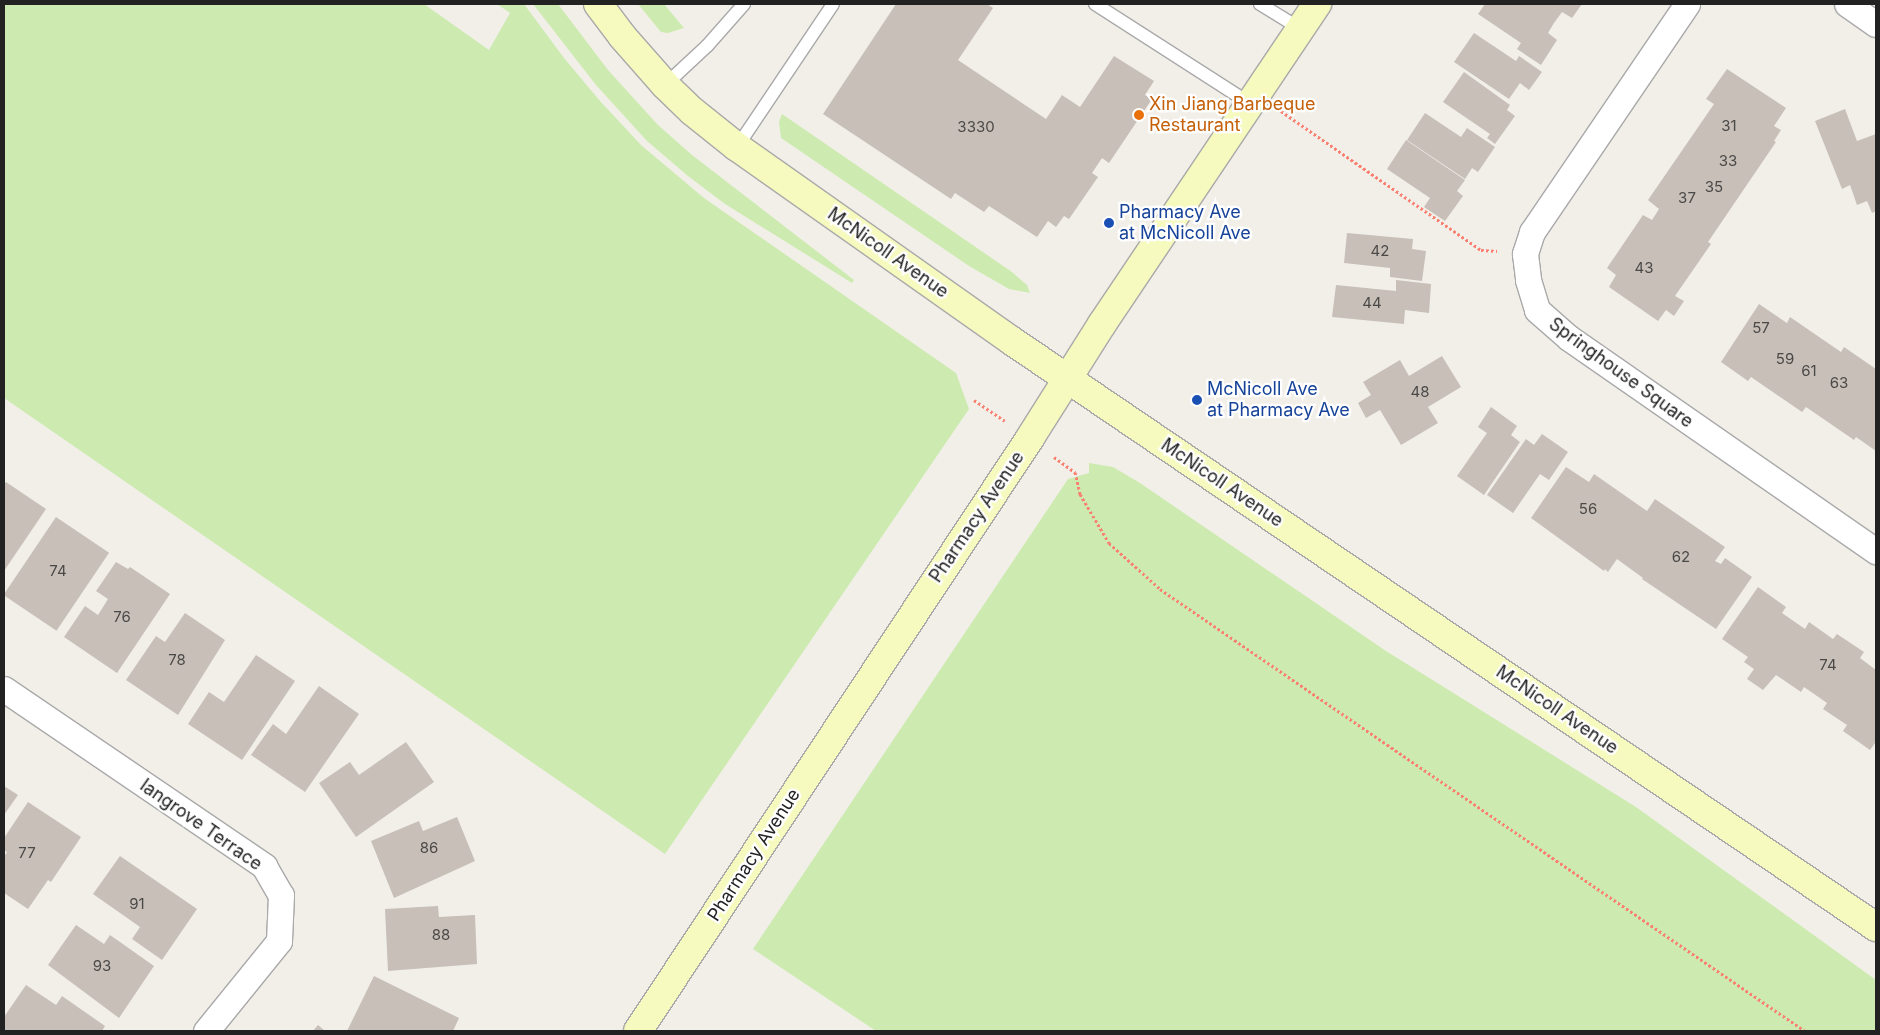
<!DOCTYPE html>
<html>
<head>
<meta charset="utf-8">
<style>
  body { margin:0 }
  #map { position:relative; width:1880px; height:1035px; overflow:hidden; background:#f2efe9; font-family:Inter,sans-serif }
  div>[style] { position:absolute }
  .grass>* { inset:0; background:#cdebb0 }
  .building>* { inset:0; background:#c7bfb8; transform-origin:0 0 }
  .path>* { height:3px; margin-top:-1.5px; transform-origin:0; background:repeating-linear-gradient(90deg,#fa8072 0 2.5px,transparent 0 5px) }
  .roads { filter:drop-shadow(1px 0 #a9a9a9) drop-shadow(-1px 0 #a9a9a9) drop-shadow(0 1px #a9a9a9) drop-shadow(0 -1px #a9a9a9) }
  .lane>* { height:12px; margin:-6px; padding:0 6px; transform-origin:6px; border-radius:6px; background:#fff }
  .street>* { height:25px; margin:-12.5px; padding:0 12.5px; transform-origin:12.5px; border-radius:12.5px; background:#fff }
  .secondary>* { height:28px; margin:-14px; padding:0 14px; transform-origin:14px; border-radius:14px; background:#f7fabf }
  .dots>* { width:14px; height:14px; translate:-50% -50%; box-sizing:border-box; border:2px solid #fff; border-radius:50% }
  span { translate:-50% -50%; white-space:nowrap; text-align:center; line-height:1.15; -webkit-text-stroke:4.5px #fff; paint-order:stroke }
  .number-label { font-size:15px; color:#4b4948 }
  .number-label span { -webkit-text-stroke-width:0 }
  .food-label { font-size:18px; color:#c56008 }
  .left { translate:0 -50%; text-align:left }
  .transit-label { font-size:18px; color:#164399 }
  .street-label { font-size:18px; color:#222 }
  .frame { position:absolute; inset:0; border:5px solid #222; pointer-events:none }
</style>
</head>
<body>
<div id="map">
  <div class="grass">
    <div style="clip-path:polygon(4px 4px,424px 4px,489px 50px,510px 13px,497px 4px,524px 4px,564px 58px,600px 101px,641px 145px,704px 198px,956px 373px,969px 409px,665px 854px,4px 398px)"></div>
    <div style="clip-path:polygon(533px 4px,558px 4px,608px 70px,658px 125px,692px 155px,854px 280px,852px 283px,725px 204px,688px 176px,647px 141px,596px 85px)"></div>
    <div style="clip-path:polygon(638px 4px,664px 4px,684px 28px,668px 33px,661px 32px)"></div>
    <div style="clip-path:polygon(782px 114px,1012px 272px,1027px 285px,1030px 293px,1009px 289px,969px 266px,781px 138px,779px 122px)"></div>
    <div style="clip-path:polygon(1089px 463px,1113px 467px,1140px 483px,1386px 651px,1636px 807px,1876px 980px,1876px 1031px,876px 1031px,753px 949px,1068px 479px,1089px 473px)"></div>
  </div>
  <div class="building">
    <div style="clip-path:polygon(896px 4px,987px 4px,993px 8px,958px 60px,1046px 119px,1062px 95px,1080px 107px,1114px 56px,1154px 81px,1145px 95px,1152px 99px,1109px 163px,1102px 158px,1092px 173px,1098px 177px,1069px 219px,1064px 216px,1056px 227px,1048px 221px,1037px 237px,989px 206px,984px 212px,955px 193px,951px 199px,823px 114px)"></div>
    <div style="clip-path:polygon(1485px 4px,1582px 4px,1572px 18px,1562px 12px,1554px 23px,1548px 33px,1557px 40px,1541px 65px,1517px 49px,1521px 43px,1478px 14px)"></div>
    <div style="clip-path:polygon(1474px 33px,1516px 61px,1519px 56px,1542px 72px,1529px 90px,1520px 83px,1509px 99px,1454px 62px)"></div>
    <div style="clip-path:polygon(1727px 69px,1786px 108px,1774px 126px,1781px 130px,1774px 141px,1776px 142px,1708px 242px,1711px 244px,1675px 296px,1684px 301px,1674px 316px,1666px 310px,1658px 321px,1609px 287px,1616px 275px,1607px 268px,1643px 215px,1652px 220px,1659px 209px,1648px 200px,1714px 104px,1706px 99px)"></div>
    <div style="clip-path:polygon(1464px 72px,1510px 105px,1507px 110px,1515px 116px,1495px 144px,1487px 138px,1490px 134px,1443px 102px)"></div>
    <div style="clip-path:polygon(1845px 109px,1857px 141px,1876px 134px,1876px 211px,1872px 213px,1867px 201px,1857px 205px,1850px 185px,1842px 189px,1815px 121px)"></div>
    <div style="clip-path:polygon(1425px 113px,1461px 137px,1467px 128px,1495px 147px,1478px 172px,1472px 168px,1465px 179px,1407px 140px)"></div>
    <div style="clip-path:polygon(1406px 140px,1465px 180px,1457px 191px,1463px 196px,1445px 221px,1424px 207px,1430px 198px,1387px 169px)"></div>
    <div style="clip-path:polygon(1347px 233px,1413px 239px,1412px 249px,1426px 251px,1422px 281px,1390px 277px,1390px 268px,1344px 263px)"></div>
    <div style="clip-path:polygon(1396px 280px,1431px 284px,1429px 313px,1405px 310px,1404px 324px,1332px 317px,1336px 285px,1396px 291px)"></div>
    <div style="clip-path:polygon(1759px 304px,1787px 323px,1790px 317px,1841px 352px,1844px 347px,1876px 369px,1876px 451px,1856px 437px,1854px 440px,1806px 407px,1802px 412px,1751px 377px,1748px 381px,1721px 362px)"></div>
    <div style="clip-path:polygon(1442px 356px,1461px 387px,1428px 407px,1438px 423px,1401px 445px,1380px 410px,1366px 418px,1358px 403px,1371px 395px,1363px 382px,1400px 360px,1409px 376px)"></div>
    <div style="clip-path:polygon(1491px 407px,1517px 426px,1511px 435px,1520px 442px,1484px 495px,1457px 476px,1487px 433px,1478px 427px)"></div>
    <div style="clip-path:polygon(1542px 434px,1568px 452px,1549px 480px,1540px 474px,1513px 513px,1487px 495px,1526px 439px,1534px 445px)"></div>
    <div style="clip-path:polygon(1566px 467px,1589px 482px,1594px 474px,1647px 511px,1655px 499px,1725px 547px,1715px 561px,1721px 564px,1725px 558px,1752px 577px,1716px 629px,1642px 579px,1643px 578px,1617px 559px,1608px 572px,1605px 569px,1604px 571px,1531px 518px)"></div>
    <div style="clip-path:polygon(6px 482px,46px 509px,4px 571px,4px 484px)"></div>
    <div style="left:56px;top:517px;width:64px;height:94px;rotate:34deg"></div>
    <div style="clip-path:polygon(116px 562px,128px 569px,130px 567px,170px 594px,117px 673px,64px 637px,85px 606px,98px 615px,108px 599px,96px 591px)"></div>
    <div style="clip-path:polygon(1758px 587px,1786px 607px,1782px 613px,1805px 629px,1809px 622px,1833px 639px,1837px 634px,1864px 652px,1860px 658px,1876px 670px,1876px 744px,1875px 743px,1870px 750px,1843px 731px,1847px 725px,1823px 709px,1827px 703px,1804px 687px,1801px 692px,1776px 675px,1763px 690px,1747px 679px,1754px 669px,1744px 662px,1748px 657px,1722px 639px)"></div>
    <div style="clip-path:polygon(185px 613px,225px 640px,178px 715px,126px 680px,156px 636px,165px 642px)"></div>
    <div style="clip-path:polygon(256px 655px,295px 681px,242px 760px,188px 724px,209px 692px,224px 702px)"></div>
    <div style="clip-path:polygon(319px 686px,359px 714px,305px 792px,251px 755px,273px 724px,286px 734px)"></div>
    <div style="clip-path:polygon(406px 742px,434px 782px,356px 837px,319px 783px,350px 762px,359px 775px)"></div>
    <div style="clip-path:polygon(4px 786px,18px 795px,4px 815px)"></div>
    <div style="clip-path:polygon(28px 802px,81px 837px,51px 882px,48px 880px,28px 909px,4px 893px,4px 857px,7px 852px,4px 850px,4px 838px)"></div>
    <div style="clip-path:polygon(457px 817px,475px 861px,394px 898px,371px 841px,419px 821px,423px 831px)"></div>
    <div style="clip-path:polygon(120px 856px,197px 909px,162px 960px,132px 939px,140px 927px,93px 894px)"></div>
    <div style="clip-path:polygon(438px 906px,439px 917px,475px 915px,477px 964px,388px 971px,385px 909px)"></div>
    <div style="clip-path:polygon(76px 925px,104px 944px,110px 935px,154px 966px,119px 1018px,48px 965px)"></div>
    <div style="clip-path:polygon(374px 976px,459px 1018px,453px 1031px,347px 1031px)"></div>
    <div style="clip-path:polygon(26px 985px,56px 1005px,62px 996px,105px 1026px,102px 1031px,8px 1031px,4px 1029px,4px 1017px)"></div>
    <div style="clip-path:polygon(318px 1025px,325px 1031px,313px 1031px)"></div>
  </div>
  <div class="path">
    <div style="left:1281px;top:111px;width:244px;rotate:34.8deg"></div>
    <div style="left:1481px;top:250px;width:16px;rotate:4deg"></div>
    <div style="left:974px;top:400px;width:37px;rotate:34deg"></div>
    <div style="left:1054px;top:457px;width:26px;rotate:36deg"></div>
    <div style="left:1075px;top:472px;width:23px;rotate:77deg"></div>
    <div style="left:1080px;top:494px;width:57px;rotate:59.4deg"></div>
    <div style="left:1109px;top:543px;width:69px;rotate:42deg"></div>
    <div style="left:1160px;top:589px;width:782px;rotate:34.42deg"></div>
  </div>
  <div class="roads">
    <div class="lane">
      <div style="left:1095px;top:4px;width:183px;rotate:32.7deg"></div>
      <div style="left:1260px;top:4px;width:48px;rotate:31.4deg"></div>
      <div style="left:665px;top:85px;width:57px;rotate:-42.9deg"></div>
      <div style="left:707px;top:46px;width:56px;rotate:-48.6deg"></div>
      <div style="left:737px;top:147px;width:172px;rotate:-56.1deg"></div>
    </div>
    <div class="street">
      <div style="left:1687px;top:4px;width:276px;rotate:124.2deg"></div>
      <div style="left:1532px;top:232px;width:23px;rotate:108deg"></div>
      <div style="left:1525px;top:254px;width:26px;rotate:83deg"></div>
      <div style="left:1528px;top:280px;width:31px;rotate:73deg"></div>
      <div style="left:1537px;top:310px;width:43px;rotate:41.2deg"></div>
      <div style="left:1569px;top:338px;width:374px;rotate:34.8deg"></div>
      <div style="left:1847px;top:4px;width:35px;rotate:35deg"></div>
      <div style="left:4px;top:689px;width:315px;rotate:34.2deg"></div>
      <div style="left:264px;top:866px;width:34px;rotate:60deg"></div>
      <div style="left:281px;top:895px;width:46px;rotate:92.5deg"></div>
      <div style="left:279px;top:941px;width:116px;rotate:129deg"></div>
    </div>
    <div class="secondary">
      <div style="left:598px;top:4px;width:40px;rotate:53deg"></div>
      <div style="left:622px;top:36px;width:65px;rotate:48.7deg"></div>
      <div style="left:665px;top:85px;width:37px;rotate:44deg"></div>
      <div style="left:692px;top:111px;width:58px;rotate:38.7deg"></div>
      <div style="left:737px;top:147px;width:337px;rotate:35.2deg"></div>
      <div style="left:1012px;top:341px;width:1044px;rotate:34.15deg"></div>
      <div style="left:638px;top:1031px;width:711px;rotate:-56.53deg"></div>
      <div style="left:1030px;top:438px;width:135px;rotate:-57.7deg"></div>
      <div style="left:1102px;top:324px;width:386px;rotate:-56.1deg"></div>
    </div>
  </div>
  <div class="dots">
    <div style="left:1139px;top:115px;background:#e8710a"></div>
    <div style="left:1109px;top:223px;background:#1a4fb4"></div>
    <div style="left:1197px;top:400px;background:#1a4fb4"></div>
  </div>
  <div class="number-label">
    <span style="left:1729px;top:126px">31</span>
    <span style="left:976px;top:127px">3330</span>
    <span style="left:1728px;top:161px">33</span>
    <span style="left:1714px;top:187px">35</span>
    <span style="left:1687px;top:198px">37</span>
    <span style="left:1380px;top:251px">42</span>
    <span style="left:1644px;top:268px">43</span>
    <span style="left:1372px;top:303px">44</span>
    <span style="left:1761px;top:328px">57</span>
    <span style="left:1785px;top:359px">59</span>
    <span style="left:1809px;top:371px">61</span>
    <span style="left:1839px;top:383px">63</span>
    <span style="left:1420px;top:392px">48</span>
    <span style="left:1588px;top:509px">56</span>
    <span style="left:1681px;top:557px">62</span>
    <span style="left:58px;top:571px">74</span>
    <span style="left:122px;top:617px">76</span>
    <span style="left:177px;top:660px">78</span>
    <span style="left:1828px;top:665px">74</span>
    <span style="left:429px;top:848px">86</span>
    <span style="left:27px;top:853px">77</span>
    <span style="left:137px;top:904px">91</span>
    <span style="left:441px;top:935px">88</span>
    <span style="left:102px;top:966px">93</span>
  </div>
  <div class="food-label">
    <span class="left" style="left:1149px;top:115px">Xin Jiang Barbeque<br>Restaurant</span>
  </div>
  <div class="transit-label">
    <span class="left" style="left:1119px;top:223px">Pharmacy Ave<br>at McNicoll Ave</span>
    <span class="left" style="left:1207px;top:400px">McNicoll Ave<br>at Pharmacy Ave</span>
  </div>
  <div class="street-label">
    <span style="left:888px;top:253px;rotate:35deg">McNicoll Avenue</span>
    <span style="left:1621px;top:373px;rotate:36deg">Springhouse Square</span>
    <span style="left:1222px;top:483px;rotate:34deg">McNicoll Avenue</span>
    <span style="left:977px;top:517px;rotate:-56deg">Pharmacy Avenue</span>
    <span style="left:1557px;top:710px;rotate:34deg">McNicoll Avenue</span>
    <span style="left:201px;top:825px;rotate:35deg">Iangrove Terrace</span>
    <span style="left:754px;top:855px;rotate:-57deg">Pharmacy Avenue</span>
  </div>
  <div class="frame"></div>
</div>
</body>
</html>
